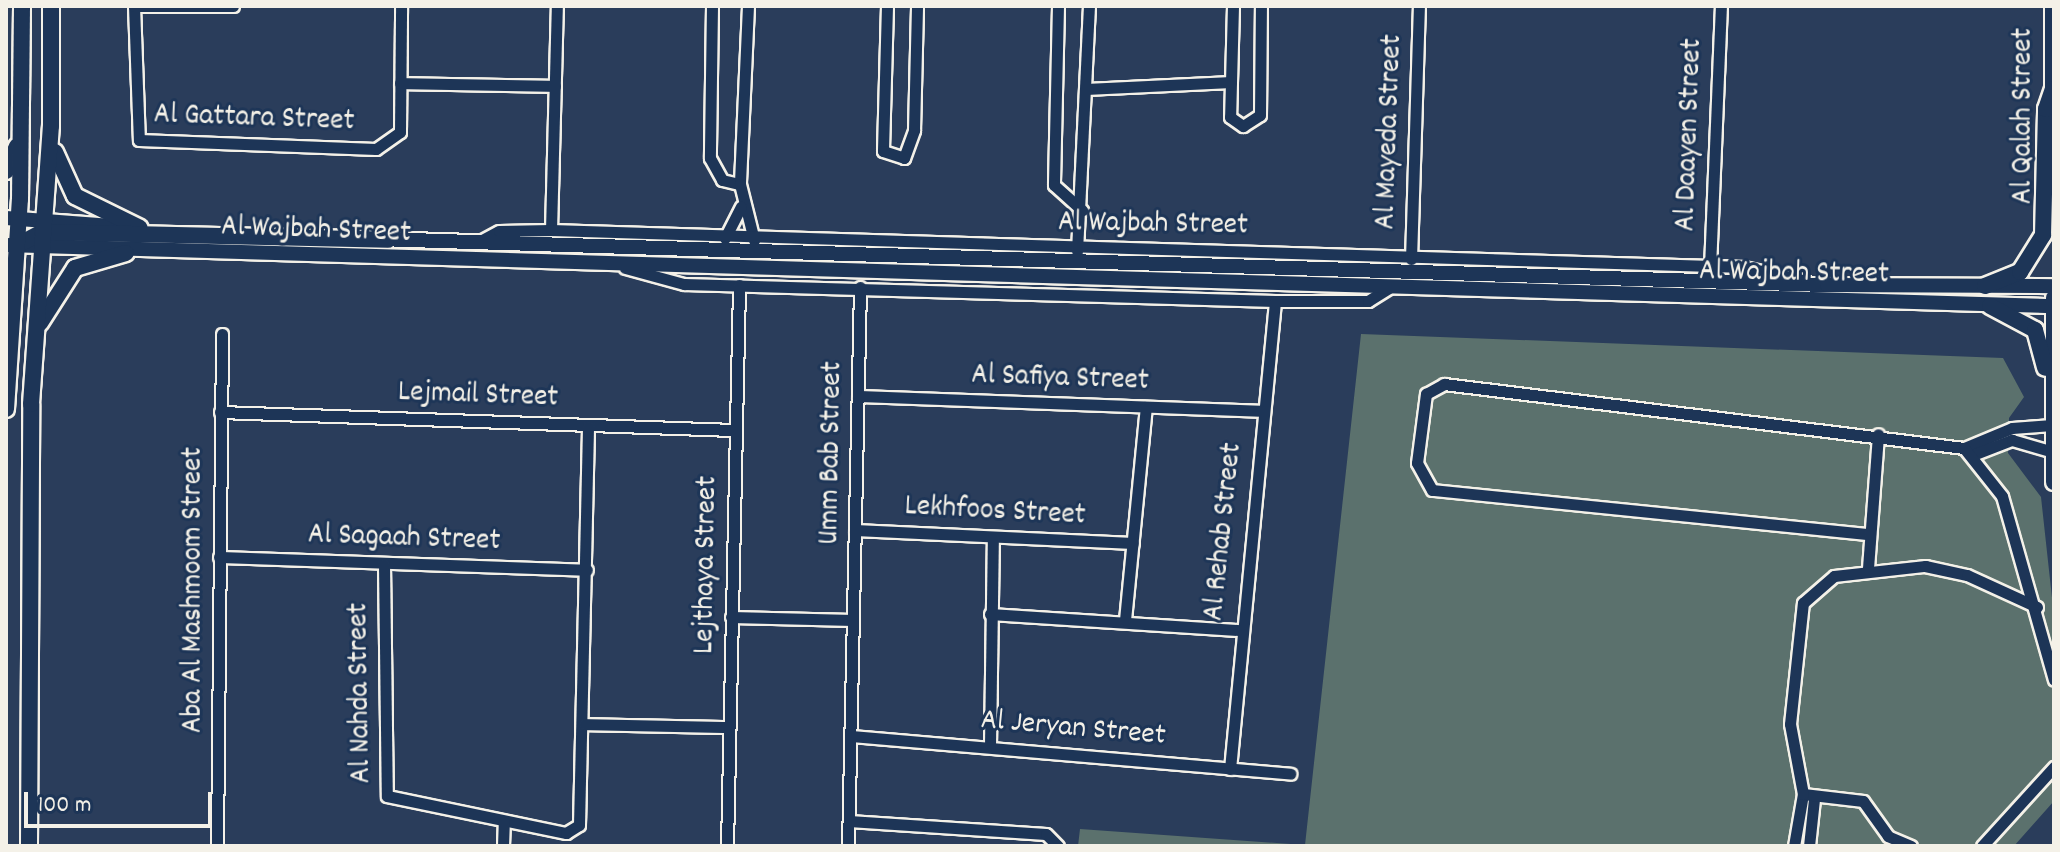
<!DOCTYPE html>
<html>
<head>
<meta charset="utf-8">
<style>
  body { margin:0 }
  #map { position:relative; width:2060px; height:852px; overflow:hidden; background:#2a3d5b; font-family:Dekko,sans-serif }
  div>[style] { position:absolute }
  .green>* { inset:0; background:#5b716d }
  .roads { filter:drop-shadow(2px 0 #f4f1e8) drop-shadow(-2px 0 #f4f1e8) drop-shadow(0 2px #f4f1e8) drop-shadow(0 -2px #f4f1e8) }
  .minor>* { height:11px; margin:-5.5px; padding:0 5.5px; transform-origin:5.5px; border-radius:5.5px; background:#1d3557 }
  .tertiary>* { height:14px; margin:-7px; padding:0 7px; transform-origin:7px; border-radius:7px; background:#1d3557 }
  .secondary>* { height:16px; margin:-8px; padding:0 8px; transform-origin:8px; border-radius:8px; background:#1d3557 }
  span { translate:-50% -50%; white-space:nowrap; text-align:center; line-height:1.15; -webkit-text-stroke:6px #1d3557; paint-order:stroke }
  .street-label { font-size:30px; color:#f4f1e8 }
  .frame { position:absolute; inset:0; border:8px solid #f4f1e8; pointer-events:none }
  .scale { position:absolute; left:24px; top:792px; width:188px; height:36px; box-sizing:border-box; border:4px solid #f4f1e8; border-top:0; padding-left:10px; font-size:24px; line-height:28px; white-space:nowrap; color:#f4f1e8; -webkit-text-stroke:6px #1d3557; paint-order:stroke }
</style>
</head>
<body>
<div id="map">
  <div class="green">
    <div style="clip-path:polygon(1361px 334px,2003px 358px,2024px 397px,2009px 418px,2008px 453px,2041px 497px,2054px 616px,2054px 801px,2014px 846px,1078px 846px,1080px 829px,1305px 845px)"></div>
  </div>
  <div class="roads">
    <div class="minor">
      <div style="left:134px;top:6px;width:134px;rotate:87.9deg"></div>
      <div style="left:139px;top:140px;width:237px;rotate:2.2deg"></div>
      <div style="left:376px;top:149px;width:29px;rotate:-35deg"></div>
      <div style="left:400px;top:132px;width:126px;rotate:-89.5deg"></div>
      <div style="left:134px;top:6px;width:99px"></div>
      <div style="left:712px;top:6px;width:152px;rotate:90.8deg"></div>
      <div style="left:710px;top:158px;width:25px;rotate:61deg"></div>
      <div style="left:722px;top:180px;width:18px;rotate:13deg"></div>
      <div style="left:748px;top:6px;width:178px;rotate:92.6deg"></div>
      <div style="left:740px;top:184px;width:58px;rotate:76deg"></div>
      <div style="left:887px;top:6px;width:145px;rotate:91.6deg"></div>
      <div style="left:883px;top:151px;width:22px;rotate:18deg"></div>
      <div style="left:904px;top:158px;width:30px;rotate:-70deg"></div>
      <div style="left:914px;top:130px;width:124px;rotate:-88.6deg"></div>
      <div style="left:1058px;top:6px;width:179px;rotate:91.3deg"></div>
      <div style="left:1054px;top:185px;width:38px;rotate:42deg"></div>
      <div style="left:1233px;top:6px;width:111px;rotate:91.5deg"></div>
      <div style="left:1230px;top:117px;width:16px;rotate:35deg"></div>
      <div style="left:1243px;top:126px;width:20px;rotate:-33deg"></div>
      <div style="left:1260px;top:115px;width:109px;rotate:-89.5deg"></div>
      <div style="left:400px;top:83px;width:155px;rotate:1.1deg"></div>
      <div style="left:1086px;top:89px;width:145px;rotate:-2.8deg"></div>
      <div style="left:551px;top:230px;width:224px;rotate:-88.5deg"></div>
      <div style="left:725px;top:238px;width:35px;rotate:-63deg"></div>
      <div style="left:480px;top:241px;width:21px;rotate:-28deg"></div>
      <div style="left:499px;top:231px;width:52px;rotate:-1.1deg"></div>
      <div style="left:551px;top:230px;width:1194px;rotate:1.78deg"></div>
      <div style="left:1744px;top:267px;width:59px;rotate:12.6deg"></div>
      <div style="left:1077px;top:251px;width:245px;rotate:-87.2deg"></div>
      <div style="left:1411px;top:259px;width:253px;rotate:-88.2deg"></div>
      <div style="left:1710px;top:267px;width:261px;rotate:-87.6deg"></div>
      <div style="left:625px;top:268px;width:61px;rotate:15.2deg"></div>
      <div style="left:684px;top:284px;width:591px;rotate:1.65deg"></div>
      <div style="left:1275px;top:301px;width:93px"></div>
      <div style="left:1368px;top:301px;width:25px;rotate:-32deg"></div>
      <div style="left:858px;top:396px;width:403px;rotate:2.1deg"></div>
      <div style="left:220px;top:412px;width:514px;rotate:2.01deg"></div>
      <div style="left:1964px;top:448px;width:52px;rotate:-22.6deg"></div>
      <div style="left:2012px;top:428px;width:40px;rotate:-4.3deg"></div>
      <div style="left:1975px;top:454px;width:40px;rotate:-21deg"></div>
      <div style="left:2012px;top:440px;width:43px;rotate:16.3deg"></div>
      <div style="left:855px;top:530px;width:278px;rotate:2.7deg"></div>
      <div style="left:1866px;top:534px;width:436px;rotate:-174.2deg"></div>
      <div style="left:1432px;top:490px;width:31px;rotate:-119deg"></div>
      <div style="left:1417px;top:463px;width:70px;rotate:-82.6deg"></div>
      <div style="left:1426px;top:394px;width:21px;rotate:-29deg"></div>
      <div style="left:1444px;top:384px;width:524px;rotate:7.02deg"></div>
      <div style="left:1964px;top:448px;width:61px;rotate:51.6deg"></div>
      <div style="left:2002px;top:496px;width:191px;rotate:74.2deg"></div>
      <div style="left:219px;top:557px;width:368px;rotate:2deg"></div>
      <div style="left:384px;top:564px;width:232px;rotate:89.3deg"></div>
      <div style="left:387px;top:796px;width:183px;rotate:11.7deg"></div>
      <div style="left:566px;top:833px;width:15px;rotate:-32deg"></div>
      <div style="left:579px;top:825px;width:399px;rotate:-88.7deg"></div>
      <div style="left:1868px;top:568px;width:134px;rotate:-85.7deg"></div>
      <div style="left:990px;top:614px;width:250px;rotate:3.7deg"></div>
      <div style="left:731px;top:617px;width:122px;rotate:1.4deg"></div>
      <div style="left:1125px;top:620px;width:214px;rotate:-84.4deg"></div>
      <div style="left:584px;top:724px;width:145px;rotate:1.2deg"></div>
      <div style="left:851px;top:736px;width:441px;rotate:4.9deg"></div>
      <div style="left:990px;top:745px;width:208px;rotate:-89.2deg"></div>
      <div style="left:1230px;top:769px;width:470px;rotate:-84.5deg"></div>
      <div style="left:849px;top:821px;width:197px;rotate:3.8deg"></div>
      <div style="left:1046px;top:834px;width:17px;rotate:45deg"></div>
      <div style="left:217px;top:846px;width:512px;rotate:-89.44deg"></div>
      <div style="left:503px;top:846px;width:24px;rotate:-88deg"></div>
      <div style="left:727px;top:846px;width:561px;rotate:-88.77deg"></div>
      <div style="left:848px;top:846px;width:559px;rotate:-88.77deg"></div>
      <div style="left:1794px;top:846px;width:53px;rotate:-80.2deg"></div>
      <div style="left:1809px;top:846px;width:47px;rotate:-83.9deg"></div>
      <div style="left:1911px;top:846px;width:25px;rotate:-157deg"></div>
      <div style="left:1888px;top:836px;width:43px;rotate:-125.5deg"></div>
      <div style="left:1863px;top:801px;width:60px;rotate:-173.3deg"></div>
      <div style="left:1803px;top:794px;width:71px;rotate:-100.5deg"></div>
      <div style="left:1790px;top:724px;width:122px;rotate:-83.9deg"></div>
      <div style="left:1803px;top:603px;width:41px;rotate:-41.1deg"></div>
      <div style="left:1834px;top:576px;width:92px;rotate:-6.3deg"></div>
      <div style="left:1925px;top:566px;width:43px;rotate:12.1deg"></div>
      <div style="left:1967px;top:575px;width:77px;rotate:24.6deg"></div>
      <div style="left:1982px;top:846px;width:107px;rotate:-47.7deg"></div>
    </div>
    <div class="tertiary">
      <div style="left:6px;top:218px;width:119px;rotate:4.3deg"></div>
      <div style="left:378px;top:239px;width:1450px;rotate:1.82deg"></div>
      <div style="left:1827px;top:285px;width:227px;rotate:0.3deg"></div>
      <div style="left:6px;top:245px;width:2049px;rotate:1.71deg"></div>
    </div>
    <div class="secondary">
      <div style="left:2053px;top:6px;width:90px;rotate:90deg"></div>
      <div style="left:55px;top:152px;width:48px;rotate:65.6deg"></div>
      <div style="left:75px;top:196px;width:72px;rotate:26.2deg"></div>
      <div style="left:6px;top:171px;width:27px;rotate:-66deg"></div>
      <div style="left:16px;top:246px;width:30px;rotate:-28deg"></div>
      <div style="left:42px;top:232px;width:346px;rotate:1.3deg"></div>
      <div style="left:1985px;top:286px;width:38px;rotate:-22deg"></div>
      <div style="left:2020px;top:272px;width:44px;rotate:-58.1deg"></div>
      <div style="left:2043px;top:235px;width:126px;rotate:-88.6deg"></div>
      <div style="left:2046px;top:109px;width:21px;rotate:-71deg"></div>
      <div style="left:2054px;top:298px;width:184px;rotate:90deg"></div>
      <div style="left:1990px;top:306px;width:51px;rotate:28.1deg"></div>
      <div style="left:2035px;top:330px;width:39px;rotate:75deg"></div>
      <div style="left:40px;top:323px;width:65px;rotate:-57.5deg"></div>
      <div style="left:75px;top:268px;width:53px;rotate:-16.4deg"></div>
      <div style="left:6px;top:409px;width:210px;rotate:-86.2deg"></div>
      <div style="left:20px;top:199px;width:193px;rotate:-89.4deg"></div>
      <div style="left:29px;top:846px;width:442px;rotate:-89.7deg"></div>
      <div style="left:31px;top:404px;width:279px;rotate:-85.9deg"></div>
      <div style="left:51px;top:126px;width:120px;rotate:-90deg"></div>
    </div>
  </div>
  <div class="street-label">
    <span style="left:2025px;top:116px;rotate:-90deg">Al Qalah Street</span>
    <span style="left:254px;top:120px;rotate:2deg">Al Gattara Street</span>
    <span style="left:1391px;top:132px;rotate:-88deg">Al Mayeda Street</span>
    <span style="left:1691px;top:135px;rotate:-88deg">Al Daayen Street</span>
    <span style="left:1153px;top:226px;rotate:1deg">Al Wajbah Street</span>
    <span style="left:316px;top:232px;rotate:2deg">Al Wajbah Street</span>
    <span style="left:1794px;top:275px;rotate:1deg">Al Wajbah Street</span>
    <span style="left:1060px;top:380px;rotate:2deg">Al Safiya Street</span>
    <span style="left:478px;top:397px;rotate:2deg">Lejmail Street</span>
    <span style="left:833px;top:453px;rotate:-89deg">Umm Bab Street</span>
    <span style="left:995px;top:513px;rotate:3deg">Lekhfoos Street</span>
    <span style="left:1225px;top:532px;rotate:-84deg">Al Rehab Street</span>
    <span style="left:404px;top:540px;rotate:2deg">Al Sagaah Street</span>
    <span style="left:708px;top:565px;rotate:-89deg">Lejthaya Street</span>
    <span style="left:195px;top:590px;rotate:-90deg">Aba Al Mashmoom Street</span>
    <span style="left:362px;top:693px;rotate:-91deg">Al Nahda Street</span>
    <span style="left:1073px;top:730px;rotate:5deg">Al Jeryan Street</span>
  </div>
  <div class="frame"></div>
  <div class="scale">100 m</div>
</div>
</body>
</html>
